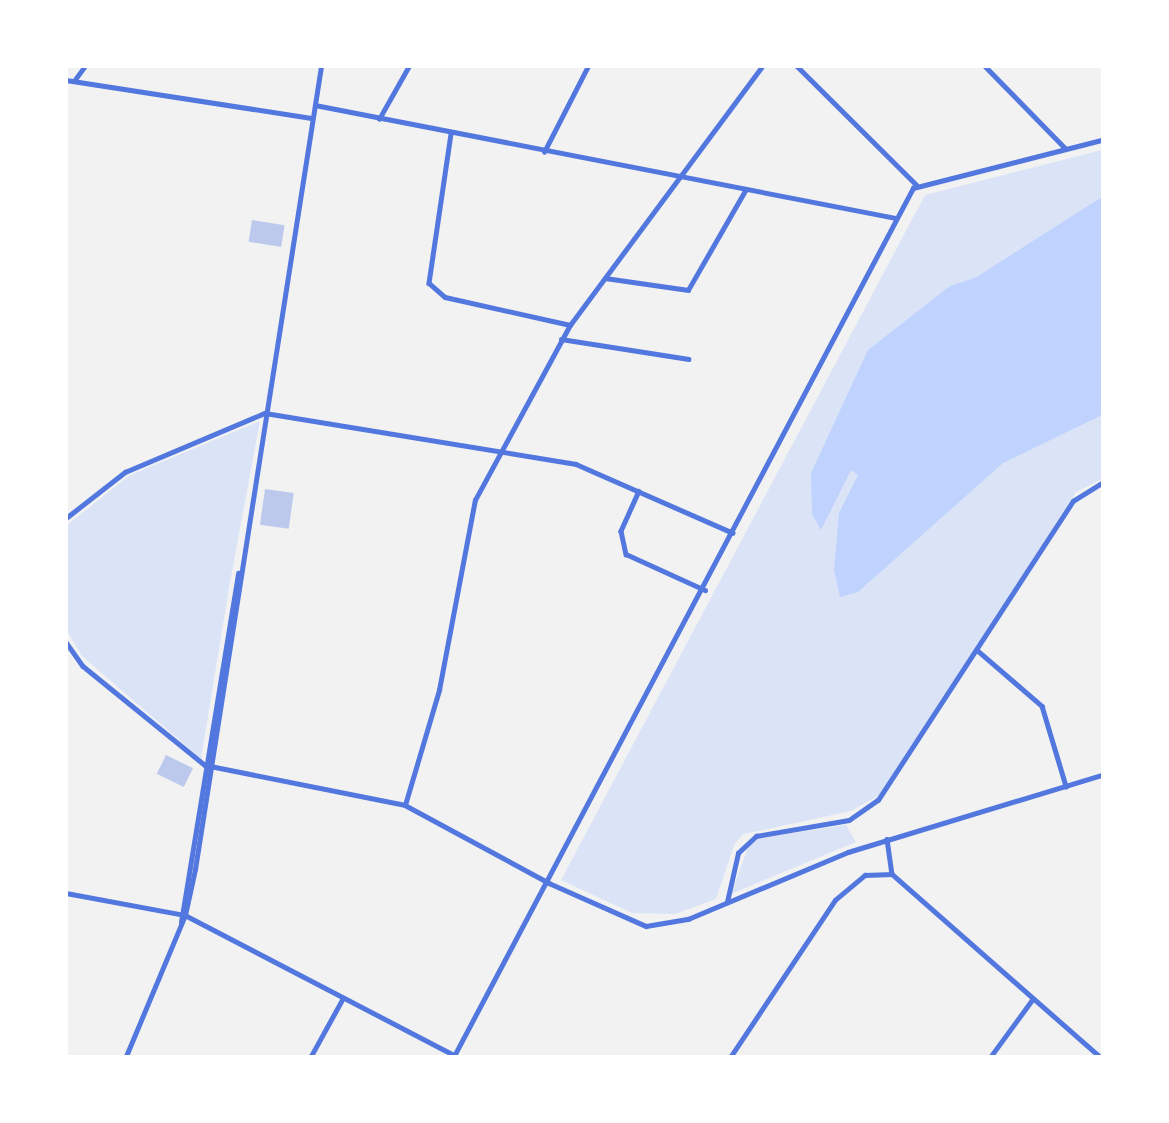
<!DOCTYPE html>
<html>
<head>
<meta charset="utf-8">
<style>
  body { margin:0 }
  #map { position:relative; width:1169px; height:1123px; overflow:hidden; background:#f2f2f2; font-family:Lato,sans-serif }
  div>[style] { position:absolute }
  .green>* { inset:0; background:#dbe4f7 }
  .water>* { inset:0; background:#bfd3fe }
  .building>* { inset:0; background:#bdc9ec; transform-origin:0 0 }
  .minor>* { height:4.5px; margin:-2.25px; padding:0 2.25px; transform-origin:2.25px; border-radius:2.25px; background:#5277de }
  .tertiary>* { height:5px; margin:-2.5px; padding:0 2.5px; transform-origin:2.5px; border-radius:2.5px; background:#5277de }
  span { translate:-50% -50%; white-space:nowrap; text-align:center; line-height:1.15; -webkit-text-stroke:7px #fff; paint-order:stroke }
  .frame { position:absolute; inset:0; border:68px solid #fff; pointer-events:none }
</style>
</head>
<body>
<div id="map">
  <div class="green">
    <div style="clip-path:polygon(1102px 150px,1102px 479px,1076px 492px,880px 795px,851px 811px,744px 834px,735px 843px,716px 899px,675px 914px,632px 913px,561px 880px,925px 195px)"></div>
    <div style="clip-path:polygon(260px 421px,229px 588px,201px 759px,82px 656px,67px 631px,67px 525px,130px 475px)"></div>
    <div style="clip-path:polygon(846px 825px,856px 842px,731px 894px,748px 847px,760px 838px)"></div>
  </div>
  <div class="water">
    <div style="clip-path:polygon(1102px 197px,1102px 415px,1003px 463px,858px 592px,840px 597px,834px 570px,839px 513px,858px 475px,851px 470px,821px 530px,812px 514px,811px 473px,868px 350px,950px 286px,975px 278px)"></div>
  </div>
  <div class="building">
    <div style="left:252px;top:220px;width:33px;height:22px;rotate:9deg"></div>
    <div style="left:265px;top:489px;width:29px;height:36px;rotate:8deg"></div>
    <div style="left:166px;top:755px;width:30px;height:21px;rotate:26deg"></div>
  </div>
  <div class="minor">
    <div style="left:797px;top:66px;width:168px;rotate:44.8deg"></div>
    <div style="left:985px;top:66px;width:115px;rotate:45.7deg"></div>
    <div style="left:66px;top:80px;width:248px;rotate:8.8deg"></div>
    <div style="left:74px;top:81px;width:19px;rotate:-54deg"></div>
    <div style="left:315px;top:105px;width:592px;rotate:11.01deg"></div>
    <div style="left:379px;top:119px;width:61px;rotate:-60.5deg"></div>
    <div style="left:451px;top:134px;width:151px;rotate:98.4deg"></div>
    <div style="left:429px;top:283px;width:21px;rotate:41deg"></div>
    <div style="left:445px;top:297px;width:128px;rotate:12.6deg"></div>
    <div style="left:544px;top:152px;width:97px;rotate:-62.9deg"></div>
    <div style="left:605px;top:278px;width:84px;rotate:8.2deg"></div>
    <div style="left:688px;top:290px;width:114px;rotate:-60.1deg"></div>
    <div style="left:561px;top:339px;width:129px;rotate:8.9deg"></div>
    <div style="left:639px;top:491px;width:44px;rotate:114.2deg"></div>
    <div style="left:621px;top:531px;width:24px;rotate:78deg"></div>
    <div style="left:626px;top:554px;width:87px;rotate:24.5deg"></div>
    <div style="left:66px;top:518px;width:75px;rotate:-37.9deg"></div>
    <div style="left:125px;top:472px;width:152px;rotate:-22.9deg"></div>
    <div style="left:265px;top:413px;width:315px;rotate:9.3deg"></div>
    <div style="left:576px;top:464px;width:171px;rotate:23.7deg"></div>
    <div style="left:66px;top:642px;width:29px;rotate:55deg"></div>
    <div style="left:83px;top:666px;width:157px;rotate:39.1deg"></div>
    <div style="left:205px;top:765px;width:204px;rotate:11.3deg"></div>
    <div style="left:405px;top:805px;width:164px;rotate:28.4deg"></div>
    <div style="left:549px;top:883px;width:106px;rotate:23.9deg"></div>
    <div style="left:646px;top:926px;width:43px;rotate:-9.5deg"></div>
    <div style="left:688px;top:919px;width:173px;rotate:-22.7deg"></div>
    <div style="left:848px;top:852px;width:265px;rotate:-16.9deg"></div>
    <div style="left:977px;top:650px;width:86px;rotate:40.7deg"></div>
    <div style="left:1042px;top:706px;width:84px;rotate:73.3deg"></div>
    <div style="left:405px;top:805px;width:120px;rotate:-73.5deg"></div>
    <div style="left:439px;top:690px;width:193px;rotate:-79.3deg"></div>
    <div style="left:475px;top:500px;width:199px;rotate:-61.5deg"></div>
    <div style="left:570px;top:325px;width:322px;rotate:-53.4deg"></div>
    <div style="left:887px;top:839px;width:35px;rotate:82deg"></div>
    <div style="left:892px;top:874px;width:276px;rotate:41.3deg"></div>
    <div style="left:66px;top:893px;width:121px;rotate:10.5deg"></div>
    <div style="left:185px;top:915px;width:305px;rotate:27.5deg"></div>
    <div style="left:727px;top:902px;width:50px;rotate:-77.3deg"></div>
    <div style="left:738px;top:853px;width:25px;rotate:-43deg"></div>
    <div style="left:756px;top:836px;width:94px;rotate:-9.8deg"></div>
    <div style="left:849px;top:820px;width:35px;rotate:-35deg"></div>
    <div style="left:878px;top:800px;width:357px;rotate:-56.9deg"></div>
    <div style="left:1073px;top:501px;width:34px;rotate:-32deg"></div>
    <div style="left:311px;top:1056px;width:66px;rotate:-61.1deg"></div>
    <div style="left:454px;top:1056px;width:982px;rotate:-62.13deg"></div>
    <div style="left:913px;top:188px;width:195px;rotate:-14.3deg"></div>
    <div style="left:731px;top:1056px;width:187px;rotate:-56.3deg"></div>
    <div style="left:835px;top:900px;width:39px;rotate:-40deg"></div>
    <div style="left:865px;top:875px;width:27px;rotate:-2deg"></div>
    <div style="left:991px;top:1056px;width:69px;rotate:-53.8deg"></div>
  </div>
  <div class="tertiary">
    <div style="left:181px;top:922px;width:354px;rotate:-80.7deg"></div>
    <div style="left:126px;top:1056px;width:153px;rotate:-67.3deg"></div>
    <div style="left:185px;top:915px;width:47px;rotate:-77.7deg"></div>
    <div style="left:195px;top:869px;width:813px;rotate:-81.08deg"></div>
  </div>
  <div class="frame"></div>
</div>
</body>
</html>
